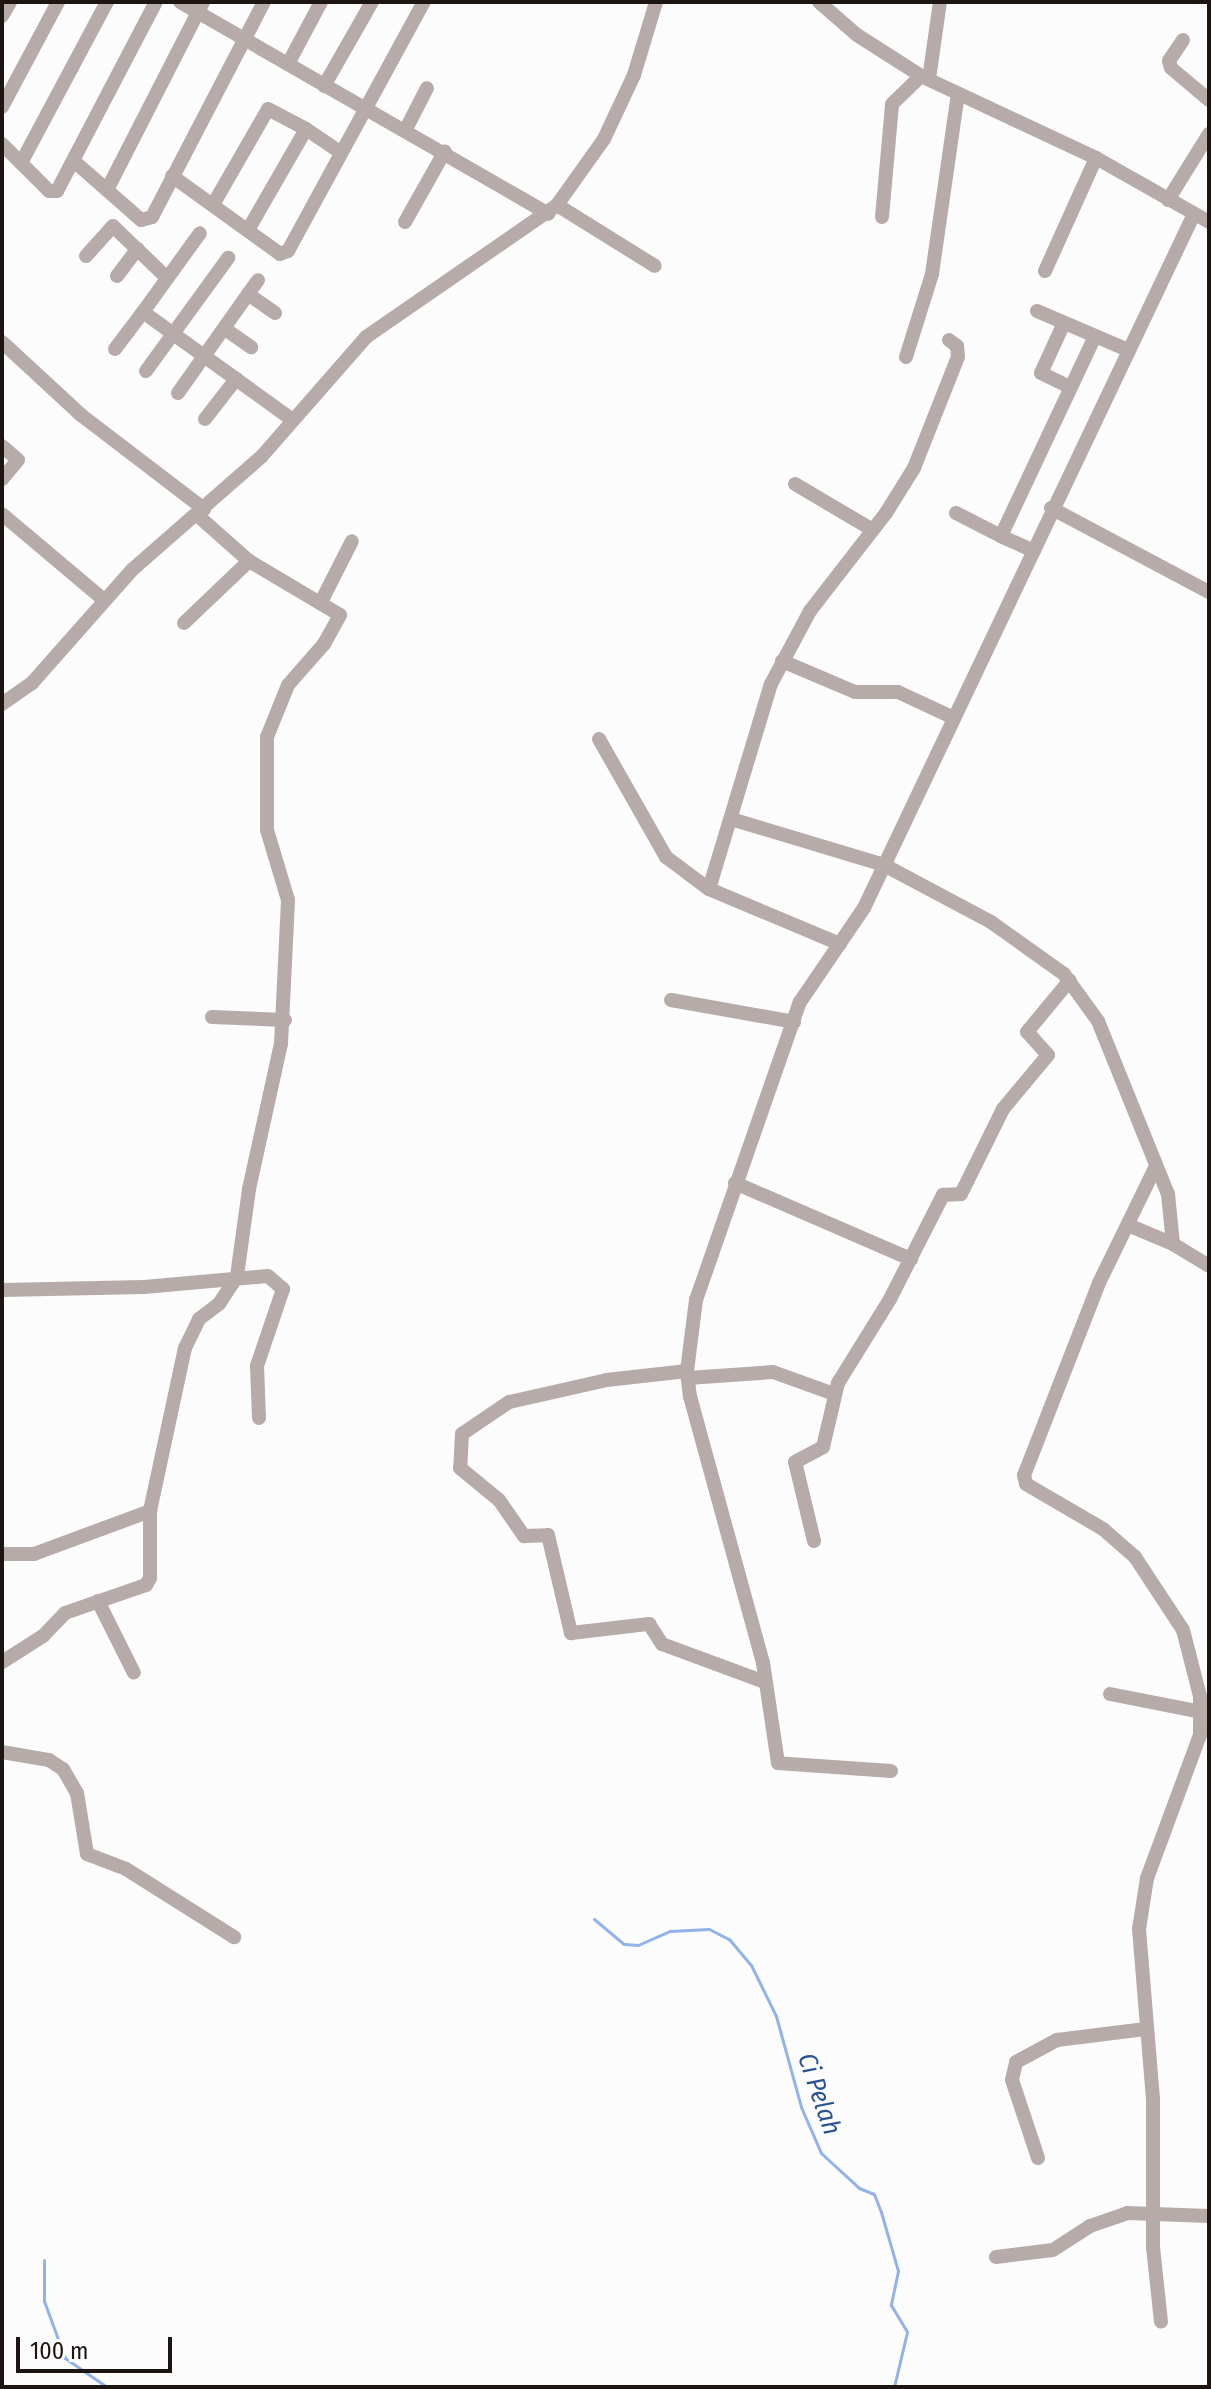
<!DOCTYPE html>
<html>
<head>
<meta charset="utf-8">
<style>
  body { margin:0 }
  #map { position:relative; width:1211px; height:2389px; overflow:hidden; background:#fcfcfc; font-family:"Fira Sans Condensed",sans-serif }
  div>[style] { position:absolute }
  .stream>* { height:3px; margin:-1.5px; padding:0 1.5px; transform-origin:1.5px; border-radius:1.5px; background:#91b3e9 }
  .minor>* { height:14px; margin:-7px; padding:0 7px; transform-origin:7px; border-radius:7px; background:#b6aba9 }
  span { translate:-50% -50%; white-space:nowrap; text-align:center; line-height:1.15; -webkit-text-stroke:6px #fcfcfc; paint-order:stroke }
  .water-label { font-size:26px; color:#285292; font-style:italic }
  .frame { position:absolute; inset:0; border:4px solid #1d1512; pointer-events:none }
  .scale { position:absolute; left:16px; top:2337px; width:156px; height:36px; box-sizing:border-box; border:4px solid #1d1512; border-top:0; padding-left:10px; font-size:24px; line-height:28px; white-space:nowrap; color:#1d1512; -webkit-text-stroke:6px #fcfcfc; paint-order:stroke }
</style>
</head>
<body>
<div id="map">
  <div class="stream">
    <div style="left:594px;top:1919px;width:39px;rotate:40deg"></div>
    <div style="left:624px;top:1944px;width:14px;rotate:4deg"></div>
    <div style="left:638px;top:1945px;width:35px;rotate:-24deg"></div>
    <div style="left:670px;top:1931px;width:39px;rotate:-3deg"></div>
    <div style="left:709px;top:1929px;width:22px;rotate:27deg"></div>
    <div style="left:729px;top:1939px;width:34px;rotate:50deg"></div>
    <div style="left:751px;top:1965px;width:57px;rotate:63.9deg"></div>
    <div style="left:776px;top:2016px;width:94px;rotate:74.6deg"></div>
    <div style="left:801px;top:2107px;width:50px;rotate:66.5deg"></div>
    <div style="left:821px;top:2153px;width:52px;rotate:42.6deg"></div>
    <div style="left:859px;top:2188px;width:16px;rotate:22deg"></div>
    <div style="left:874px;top:2194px;width:19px;rotate:69deg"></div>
    <div style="left:881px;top:2212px;width:61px;rotate:73.9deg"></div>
    <div style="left:898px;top:2271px;width:35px;rotate:102deg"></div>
    <div style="left:891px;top:2305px;width:31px;rotate:59deg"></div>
    <div style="left:907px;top:2332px;width:57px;rotate:103.3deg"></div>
    <div style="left:44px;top:2260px;width:41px;rotate:90deg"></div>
    <div style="left:44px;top:2301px;width:61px;rotate:69.8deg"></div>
    <div style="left:65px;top:2358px;width:51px;rotate:34.6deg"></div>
  </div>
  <div class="minor">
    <div style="left:180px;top:2px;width:425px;rotate:29.9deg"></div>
    <div style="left:819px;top:2px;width:50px;rotate:41deg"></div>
    <div style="left:857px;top:35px;width:76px;rotate:32.6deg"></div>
    <div style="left:921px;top:76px;width:193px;rotate:25.1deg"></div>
    <div style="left:1096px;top:158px;width:130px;rotate:29.5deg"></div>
    <div style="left:2px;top:16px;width:16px;rotate:-60deg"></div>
    <div style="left:1183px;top:40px;width:25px;rotate:124deg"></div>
    <div style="left:1169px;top:61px;width:7px;rotate:74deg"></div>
    <div style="left:1171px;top:68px;width:50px;rotate:40.1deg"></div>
    <div style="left:288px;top:64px;width:70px;rotate:-62deg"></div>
    <div style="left:929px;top:79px;width:78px;rotate:-81.9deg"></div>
    <div style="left:324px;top:86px;width:97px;rotate:-60.3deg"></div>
    <div style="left:2px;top:107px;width:119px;rotate:-61.9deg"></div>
    <div style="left:405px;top:131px;width:48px;rotate:-62.9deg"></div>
    <div style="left:2px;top:144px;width:66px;rotate:45deg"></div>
    <div style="left:49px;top:191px;width:8px"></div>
    <div style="left:57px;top:191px;width:213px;rotate:-62.4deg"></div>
    <div style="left:75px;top:162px;width:88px;rotate:41.3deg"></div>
    <div style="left:141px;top:220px;width:11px;rotate:-15deg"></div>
    <div style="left:152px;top:217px;width:242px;rotate:-62.5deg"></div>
    <div style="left:21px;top:163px;width:183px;rotate:-61.9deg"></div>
    <div style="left:172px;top:176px;width:133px;rotate:35.8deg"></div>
    <div style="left:280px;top:254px;width:9px;rotate:-21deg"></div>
    <div style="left:288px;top:251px;width:284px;rotate:-61.4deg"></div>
    <div style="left:107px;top:190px;width:211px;rotate:-62.9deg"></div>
    <div style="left:1168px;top:200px;width:78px;rotate:-58.2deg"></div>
    <div style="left:214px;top:203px;width:108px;rotate:-60.1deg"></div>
    <div style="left:268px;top:109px;width:43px;rotate:27.8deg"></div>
    <div style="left:557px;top:205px;width:115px;rotate:31.9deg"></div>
    <div style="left:882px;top:217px;width:113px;rotate:-84.9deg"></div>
    <div style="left:892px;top:104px;width:40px;rotate:-44deg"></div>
    <div style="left:405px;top:222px;width:81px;rotate:-60.6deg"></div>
    <div style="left:248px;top:230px;width:116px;rotate:-60.1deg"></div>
    <div style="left:306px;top:129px;width:41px;rotate:34.1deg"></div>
    <div style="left:86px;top:256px;width:40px;rotate:-48deg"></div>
    <div style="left:113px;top:226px;width:33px;rotate:44deg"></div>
    <div style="left:1045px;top:271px;width:124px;rotate:-65.7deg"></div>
    <div style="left:117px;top:276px;width:34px;rotate:-53deg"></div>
    <div style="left:137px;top:249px;width:42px;rotate:44deg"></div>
    <div style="left:248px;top:294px;width:17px;rotate:-54deg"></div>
    <div style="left:1037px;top:311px;width:99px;rotate:23.2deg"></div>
    <div style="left:143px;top:312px;width:97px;rotate:-54.2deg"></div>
    <div style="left:1064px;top:323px;width:55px;rotate:114.7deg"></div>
    <div style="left:1041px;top:373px;width:32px;rotate:26deg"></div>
    <div style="left:225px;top:329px;width:32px;rotate:35deg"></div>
    <div style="left:2px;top:342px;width:108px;rotate:42.7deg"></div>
    <div style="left:81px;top:415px;width:155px;rotate:37.4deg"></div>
    <div style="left:115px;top:349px;width:46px;rotate:-52.9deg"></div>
    <div style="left:143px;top:312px;width:185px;rotate:35.8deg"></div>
    <div style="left:906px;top:357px;width:87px;rotate:-72.6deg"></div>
    <div style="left:932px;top:274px;width:182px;rotate:-81.8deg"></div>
    <div style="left:146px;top:371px;width:140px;rotate:-54deg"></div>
    <div style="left:178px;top:393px;width:121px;rotate:-54.7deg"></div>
    <div style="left:248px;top:294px;width:33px;rotate:35deg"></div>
    <div style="left:205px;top:419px;width:51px;rotate:-52.2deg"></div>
    <div style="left:2px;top:446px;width:21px;rotate:41deg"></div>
    <div style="left:18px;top:460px;width:25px;rotate:130deg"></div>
    <div style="left:795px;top:484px;width:88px;rotate:30.6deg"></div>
    <div style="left:1051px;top:508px;width:179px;rotate:28deg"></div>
    <div style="left:956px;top:513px;width:51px;rotate:27.1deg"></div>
    <div style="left:2px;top:514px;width:132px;rotate:40.1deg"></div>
    <div style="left:1034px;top:551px;width:36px;rotate:-156deg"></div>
    <div style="left:1001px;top:536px;width:221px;rotate:-64.8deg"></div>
    <div style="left:321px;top:602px;width:68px;rotate:-63.1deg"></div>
    <div style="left:184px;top:623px;width:90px;rotate:-43.6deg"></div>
    <div style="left:782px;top:661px;width:79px;rotate:23deg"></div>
    <div style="left:855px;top:692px;width:43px"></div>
    <div style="left:898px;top:692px;width:62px;rotate:24.9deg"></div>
    <div style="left:2px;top:704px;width:37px;rotate:-35deg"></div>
    <div style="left:32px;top:683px;width:152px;rotate:-48.5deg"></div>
    <div style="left:133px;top:569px;width:171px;rotate:-41.2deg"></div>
    <div style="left:262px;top:456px;width:158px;rotate:-48.8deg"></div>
    <div style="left:366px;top:337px;width:232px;rotate:-34.6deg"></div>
    <div style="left:557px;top:205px;width:81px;rotate:-54.5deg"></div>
    <div style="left:604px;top:139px;width:71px;rotate:-64.9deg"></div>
    <div style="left:634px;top:75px;width:76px;rotate:-73.2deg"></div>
    <div style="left:599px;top:739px;width:136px;rotate:60.4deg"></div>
    <div style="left:666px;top:857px;width:54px;rotate:36.7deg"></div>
    <div style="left:709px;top:889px;width:142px;rotate:22.8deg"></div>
    <div style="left:731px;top:819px;width:160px;rotate:16.7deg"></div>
    <div style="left:884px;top:865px;width:121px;rotate:28deg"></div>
    <div style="left:991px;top:922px;width:90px;rotate:35.5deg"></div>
    <div style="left:1064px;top:974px;width:58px;rotate:54.1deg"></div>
    <div style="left:1098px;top:1021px;width:187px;rotate:68deg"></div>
    <div style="left:1168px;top:1194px;width:50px;rotate:84.3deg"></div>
    <div style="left:1173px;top:1244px;width:42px;rotate:31.4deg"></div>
    <div style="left:709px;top:889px;width:214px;rotate:-73.2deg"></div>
    <div style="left:771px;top:684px;width:83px;rotate:-61.9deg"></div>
    <div style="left:810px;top:611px;width:124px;rotate:-52.2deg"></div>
    <div style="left:886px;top:513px;width:53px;rotate:-58.1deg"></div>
    <div style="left:914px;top:468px;width:119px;rotate:-68.4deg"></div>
    <div style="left:958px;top:357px;width:11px;rotate:-95deg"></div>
    <div style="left:957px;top:346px;width:10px;rotate:-143deg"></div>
    <div style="left:671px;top:1000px;width:125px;rotate:10.1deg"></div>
    <div style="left:212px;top:1017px;width:73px;rotate:2.4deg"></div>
    <div style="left:1156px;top:1166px;width:130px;rotate:116deg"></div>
    <div style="left:1099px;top:1283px;width:206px;rotate:111.3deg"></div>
    <div style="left:1024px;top:1475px;width:9px;rotate:77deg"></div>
    <div style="left:1026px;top:1484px;width:89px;rotate:30.3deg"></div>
    <div style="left:1103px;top:1529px;width:43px;rotate:41.2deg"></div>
    <div style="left:1135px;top:1557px;width:87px;rotate:56.7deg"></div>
    <div style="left:1183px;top:1630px;width:68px;rotate:75.6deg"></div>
    <div style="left:1200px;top:1696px;width:39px;rotate:90deg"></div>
    <div style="left:1200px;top:1735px;width:153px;rotate:110.3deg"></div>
    <div style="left:1147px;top:1878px;width:52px;rotate:98.9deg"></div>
    <div style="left:1139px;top:1929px;width:172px;rotate:85.3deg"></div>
    <div style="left:1153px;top:2100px;width:147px;rotate:90deg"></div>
    <div style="left:1153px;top:2247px;width:75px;rotate:83.9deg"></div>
    <div style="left:735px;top:1183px;width:192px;rotate:23.4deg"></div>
    <div style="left:1128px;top:1225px;width:49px;rotate:22.9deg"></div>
    <div style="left:2px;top:1290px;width:142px;rotate:-1.2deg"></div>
    <div style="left:144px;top:1287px;width:124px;rotate:-5.1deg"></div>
    <div style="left:268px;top:1276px;width:20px;rotate:41deg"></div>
    <div style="left:283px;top:1289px;width:81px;rotate:108.7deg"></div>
    <div style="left:257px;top:1366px;width:52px;rotate:87.8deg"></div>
    <div style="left:687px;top:1371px;width:81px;rotate:173.6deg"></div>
    <div style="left:607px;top:1380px;width:100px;rotate:167.3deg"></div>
    <div style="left:509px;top:1402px;width:57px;rotate:145.8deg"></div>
    <div style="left:462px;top:1434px;width:34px;rotate:93deg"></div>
    <div style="left:460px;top:1468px;width:50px;rotate:39.4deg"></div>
    <div style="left:499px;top:1500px;width:44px;rotate:55.2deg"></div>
    <div style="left:524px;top:1536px;width:24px;rotate:-2deg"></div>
    <div style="left:548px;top:1535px;width:101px;rotate:76.8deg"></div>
    <div style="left:571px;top:1633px;width:79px;rotate:-6.6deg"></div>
    <div style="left:649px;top:1624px;width:24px;rotate:57deg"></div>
    <div style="left:662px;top:1644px;width:110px;rotate:20.3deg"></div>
    <div style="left:688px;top:1378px;width:85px;rotate:-4deg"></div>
    <div style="left:773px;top:1372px;width:65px;rotate:19.8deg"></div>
    <div style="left:814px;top:1541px;width:81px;rotate:-103.5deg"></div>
    <div style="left:795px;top:1462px;width:32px;rotate:-28deg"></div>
    <div style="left:823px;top:1447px;width:66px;rotate:-76.8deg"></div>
    <div style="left:838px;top:1383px;width:99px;rotate:-58.2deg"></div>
    <div style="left:890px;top:1299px;width:117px;rotate:-63deg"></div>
    <div style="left:943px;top:1195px;width:18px;rotate:-3deg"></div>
    <div style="left:961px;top:1194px;width:95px;rotate:-63.7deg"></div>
    <div style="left:1003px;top:1109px;width:70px;rotate:-50.2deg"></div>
    <div style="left:1048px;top:1055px;width:31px;rotate:-132deg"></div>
    <div style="left:1027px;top:1032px;width:67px;rotate:-50.4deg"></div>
    <div style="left:2px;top:1554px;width:32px"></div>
    <div style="left:34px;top:1554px;width:124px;rotate:-20.3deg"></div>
    <div style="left:98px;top:1601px;width:80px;rotate:63.4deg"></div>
    <div style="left:2px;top:1662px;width:49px;rotate:-32.4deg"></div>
    <div style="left:43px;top:1636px;width:32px;rotate:-46deg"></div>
    <div style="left:65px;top:1613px;width:86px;rotate:-19.1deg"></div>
    <div style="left:146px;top:1585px;width:8px;rotate:-60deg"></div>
    <div style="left:150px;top:1578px;width:67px;rotate:-90deg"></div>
    <div style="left:150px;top:1511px;width:167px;rotate:-77.9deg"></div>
    <div style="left:185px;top:1348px;width:32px;rotate:-64deg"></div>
    <div style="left:199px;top:1319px;width:25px;rotate:-37deg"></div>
    <div style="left:219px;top:1304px;width:33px;rotate:-57deg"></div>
    <div style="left:237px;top:1276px;width:88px;rotate:-82.1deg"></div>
    <div style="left:249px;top:1189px;width:148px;rotate:-77.6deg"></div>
    <div style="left:281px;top:1044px;width:144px;rotate:-87.2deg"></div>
    <div style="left:288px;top:900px;width:73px;rotate:-106.7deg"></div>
    <div style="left:267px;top:830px;width:93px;rotate:-90deg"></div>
    <div style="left:267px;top:737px;width:56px;rotate:-68deg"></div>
    <div style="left:288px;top:685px;width:55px;rotate:-48.7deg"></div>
    <div style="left:324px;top:644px;width:33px;rotate:-61deg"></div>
    <div style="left:340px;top:615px;width:106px;rotate:-149.3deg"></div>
    <div style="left:249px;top:561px;width:69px;rotate:-138.5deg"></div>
    <div style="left:1110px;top:1694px;width:94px;rotate:11.1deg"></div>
    <div style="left:2px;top:1752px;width:48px;rotate:9.7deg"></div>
    <div style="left:49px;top:1760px;width:17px;rotate:33deg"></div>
    <div style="left:63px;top:1769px;width:28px;rotate:60deg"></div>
    <div style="left:77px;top:1793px;width:62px;rotate:80.7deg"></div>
    <div style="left:87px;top:1854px;width:42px;rotate:21deg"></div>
    <div style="left:126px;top:1869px;width:128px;rotate:32.2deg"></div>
    <div style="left:891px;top:1771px;width:113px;rotate:-176deg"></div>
    <div style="left:778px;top:1763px;width:101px;rotate:-98.5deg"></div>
    <div style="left:763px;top:1663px;width:276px;rotate:-105.3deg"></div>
    <div style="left:690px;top:1397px;width:26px;rotate:-97deg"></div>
    <div style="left:687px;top:1371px;width:72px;rotate:-82.8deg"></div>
    <div style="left:696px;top:1300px;width:316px;rotate:-70.8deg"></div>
    <div style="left:800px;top:1002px;width:114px;rotate:-55.8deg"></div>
    <div style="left:864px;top:908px;width:768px;rotate:-64.57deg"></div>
    <div style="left:1038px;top:2158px;width:82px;rotate:-108.4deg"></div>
    <div style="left:1012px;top:2080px;width:18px;rotate:-77deg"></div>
    <div style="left:1016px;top:2062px;width:47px;rotate:-28.2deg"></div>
    <div style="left:1057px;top:2040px;width:89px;rotate:-7.1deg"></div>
    <div style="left:996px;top:2257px;width:57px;rotate:-7deg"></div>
    <div style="left:1053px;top:2250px;width:44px;rotate:-33deg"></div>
    <div style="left:1090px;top:2226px;width:39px;rotate:-19deg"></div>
    <div style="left:1127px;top:2213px;width:82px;rotate:2.1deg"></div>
  </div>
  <div class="water-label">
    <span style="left:819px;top:2094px;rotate:71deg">Ci Pelah</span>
  </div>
  <div class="frame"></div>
  <div class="scale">100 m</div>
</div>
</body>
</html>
